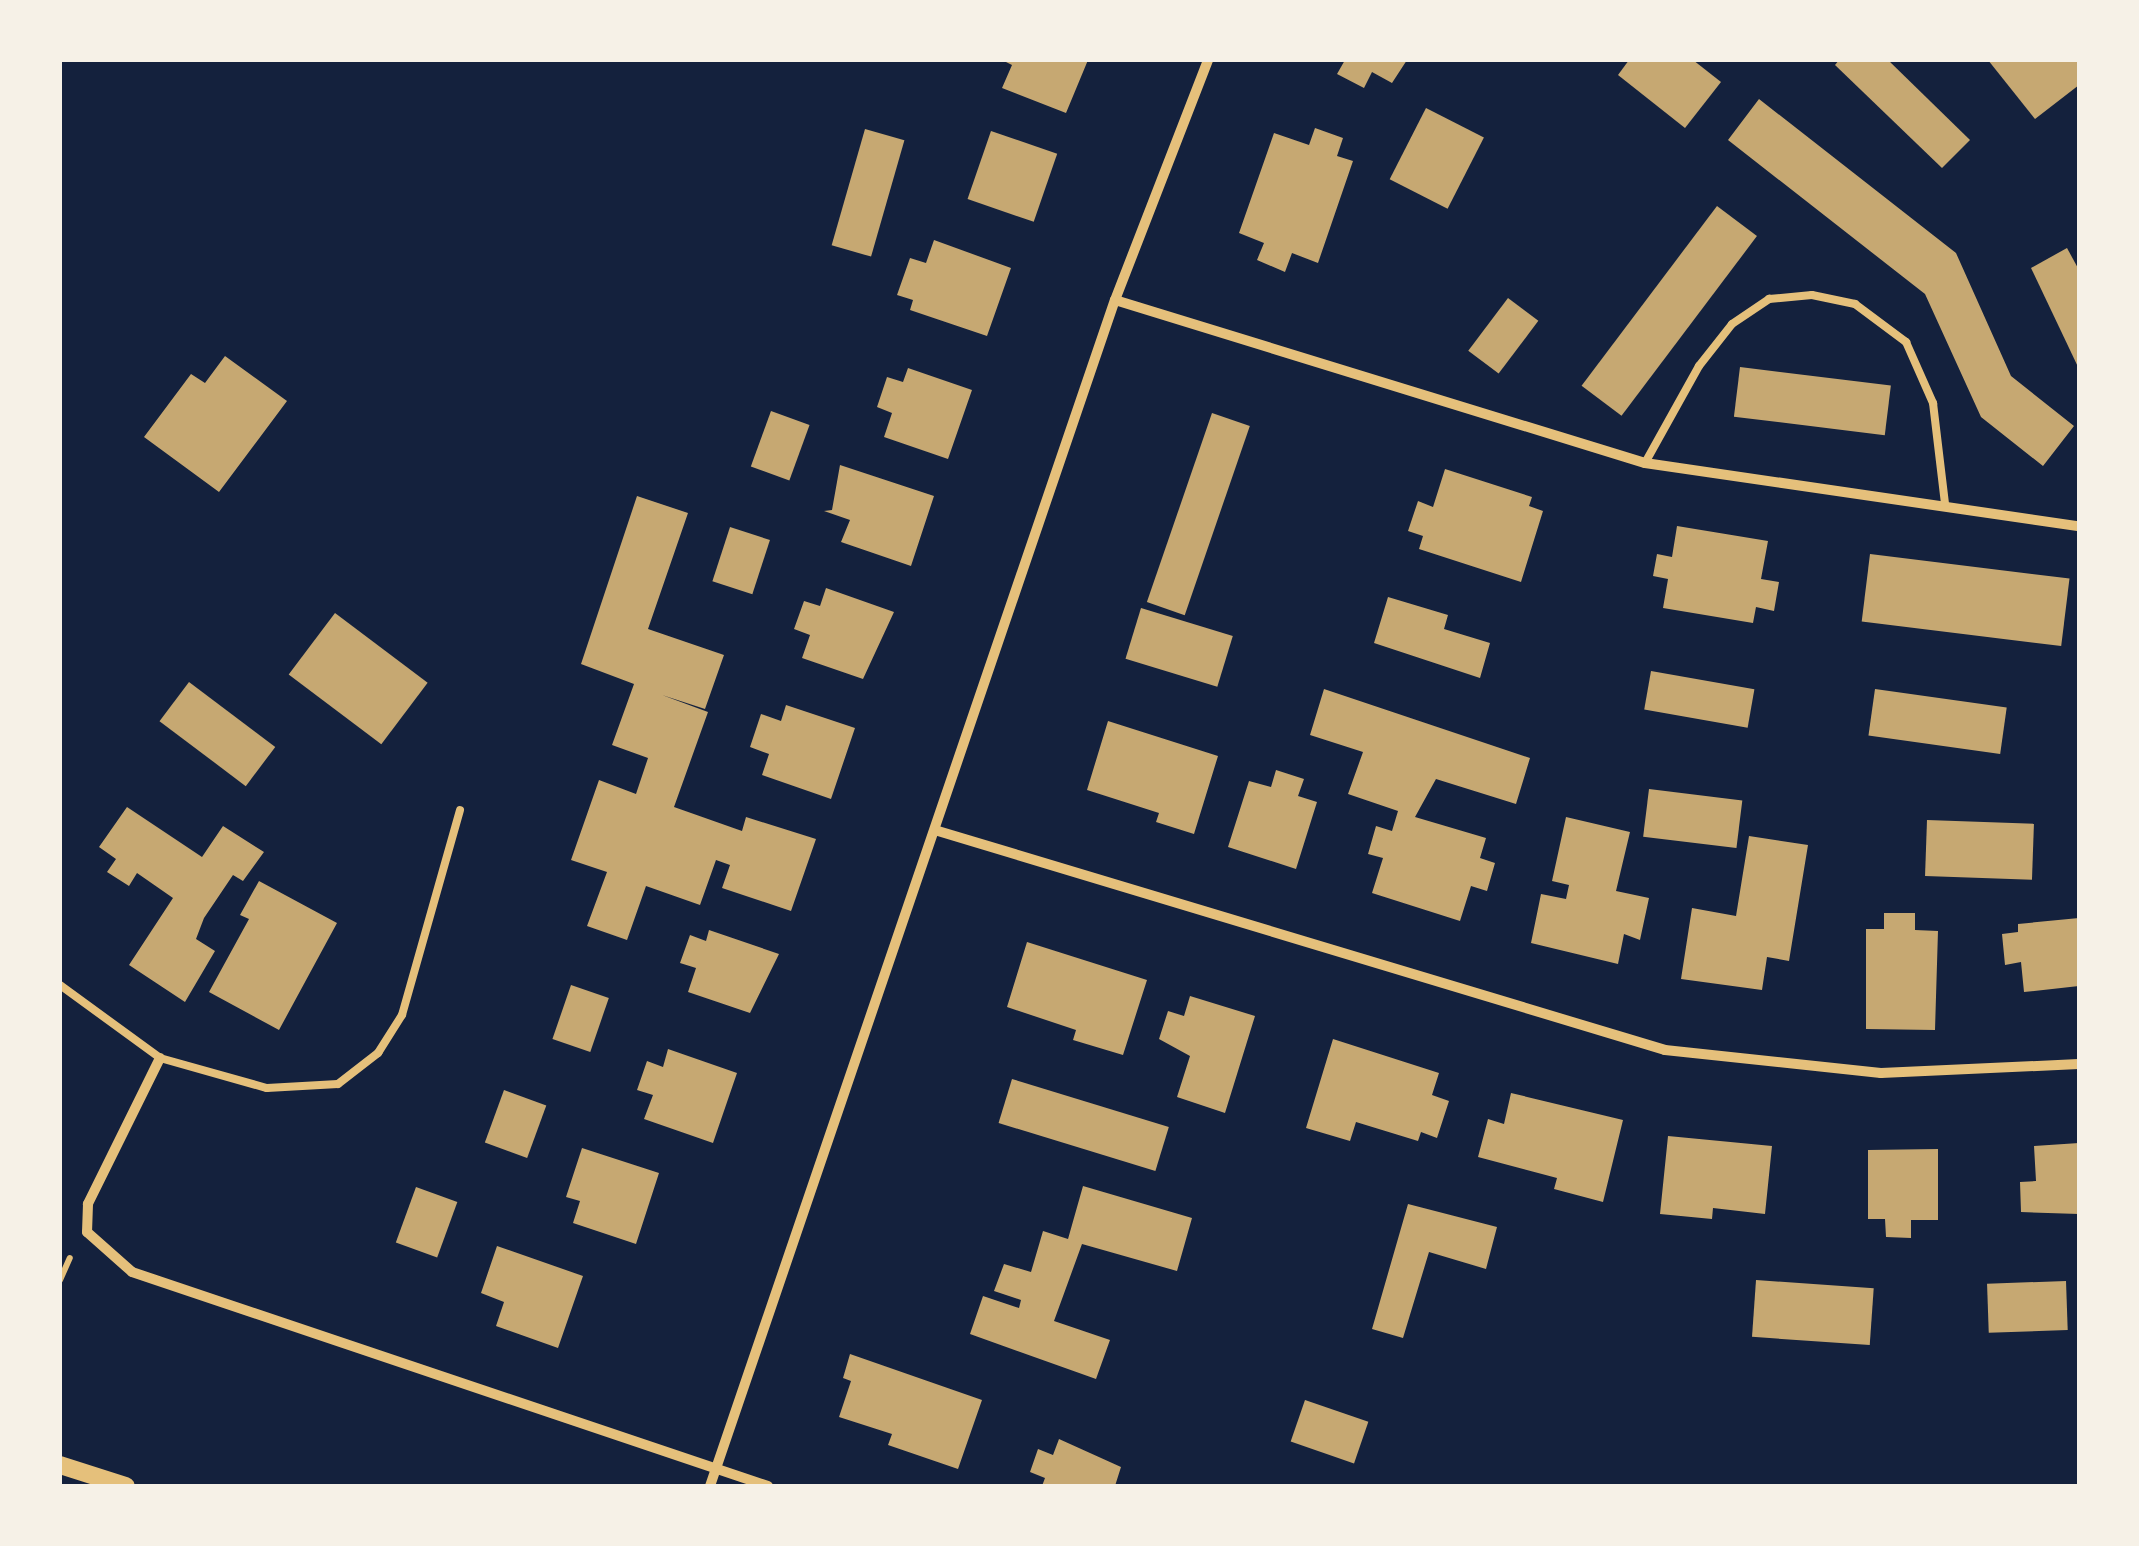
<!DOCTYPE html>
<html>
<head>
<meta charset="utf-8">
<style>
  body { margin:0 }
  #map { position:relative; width:2139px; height:1546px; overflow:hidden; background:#14213d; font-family:Spectral,serif }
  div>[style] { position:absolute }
  .building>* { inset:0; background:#c6a872; transform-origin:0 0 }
  .path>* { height:6px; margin:-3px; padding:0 3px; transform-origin:3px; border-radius:3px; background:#e5c07b }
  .service>* { height:8px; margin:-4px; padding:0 4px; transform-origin:4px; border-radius:4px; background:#e5c07b }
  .minor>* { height:10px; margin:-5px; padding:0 5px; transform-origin:5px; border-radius:5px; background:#e5c07b }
  .tertiary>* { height:18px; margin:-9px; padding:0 9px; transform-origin:9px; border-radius:9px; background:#e5c07b }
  span { translate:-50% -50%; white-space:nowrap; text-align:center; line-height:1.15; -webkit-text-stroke:10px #f6f1e7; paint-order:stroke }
  .frame { position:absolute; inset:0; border:62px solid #f6f1e7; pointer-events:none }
</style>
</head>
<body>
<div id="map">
  <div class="building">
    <div style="clip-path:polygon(1002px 60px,1088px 60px,1066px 113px,1002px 88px,1012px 65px)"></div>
    <div style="clip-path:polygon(1345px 60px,1407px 60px,1392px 83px,1372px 72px,1364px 88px,1337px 74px)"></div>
    <div style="clip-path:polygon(1629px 60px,1693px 60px,1721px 82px,1685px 128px,1618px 75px)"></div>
    <div style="clip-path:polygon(1839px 60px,1888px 60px,1970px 140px,1942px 168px,1835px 65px)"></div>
    <div style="clip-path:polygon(1988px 60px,2079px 60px,2079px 85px,2035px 119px)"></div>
    <div style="clip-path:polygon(1759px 99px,1956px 253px,2011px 376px,2074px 426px,2043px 466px,1981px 417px,1925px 294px,1728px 140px)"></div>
    <div style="left:1426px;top:108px;width:65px;height:80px;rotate:27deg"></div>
    <div style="clip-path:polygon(1315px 128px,1343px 138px,1337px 156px,1353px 161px,1318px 263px,1292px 253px,1285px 272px,1257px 260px,1264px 243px,1239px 233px,1274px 133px,1309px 145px)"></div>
    <div style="left:865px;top:129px;width:41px;height:121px;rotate:16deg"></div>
    <div style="left:991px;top:131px;width:70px;height:72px;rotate:19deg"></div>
    <div style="left:1717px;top:206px;width:50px;height:225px;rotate:37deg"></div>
    <div style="clip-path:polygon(934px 240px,1011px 268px,987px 336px,910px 310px,913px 300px,897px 295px,910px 258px,926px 263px)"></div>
    <div style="clip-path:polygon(2067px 248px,2079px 270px,2079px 369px,2031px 268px)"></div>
    <div style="left:1508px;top:298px;width:38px;height:66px;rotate:37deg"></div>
    <div style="clip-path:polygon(225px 356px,287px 401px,219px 492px,144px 437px,191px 374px,205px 383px)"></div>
    <div style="left:1740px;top:367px;width:152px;height:50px;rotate:7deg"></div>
    <div style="clip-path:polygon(908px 368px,972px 390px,948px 459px,884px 437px,892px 413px,877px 407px,887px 377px,903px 382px)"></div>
    <div style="left:771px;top:411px;width:41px;height:59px;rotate:20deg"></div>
    <div style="left:1212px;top:413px;width:40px;height:200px;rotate:19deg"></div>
    <div style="clip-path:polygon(840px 465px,934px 496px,911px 566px,841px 542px,850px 520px,824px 511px,832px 510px)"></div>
    <div style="clip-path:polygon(1445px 469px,1532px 497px,1529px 506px,1543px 511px,1521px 582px,1419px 549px,1423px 536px,1408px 531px,1418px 501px,1433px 507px)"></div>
    <div style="clip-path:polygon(637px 496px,688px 513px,648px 629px,724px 655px,705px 709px,662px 695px,708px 712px,674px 807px,742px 831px,746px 817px,816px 839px,791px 911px,722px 888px,730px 865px,716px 860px,700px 905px,646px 886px,627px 940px,587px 926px,607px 872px,571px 860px,599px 780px,636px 794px,648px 758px,612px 745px,634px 684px,581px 664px)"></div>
    <div style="clip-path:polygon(1677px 526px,1768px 541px,1761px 579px,1779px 582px,1774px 611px,1756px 607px,1753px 623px,1663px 608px,1668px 579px,1653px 576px,1657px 554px,1672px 557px)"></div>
    <div style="left:730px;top:527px;width:42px;height:57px;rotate:18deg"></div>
    <div style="left:1870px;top:554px;width:201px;height:68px;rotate:7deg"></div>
    <div style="clip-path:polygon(826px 588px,894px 612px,863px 679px,802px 658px,810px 635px,794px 629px,804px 601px,820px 606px)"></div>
    <div style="clip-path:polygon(1388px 597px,1448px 615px,1444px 629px,1490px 643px,1480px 678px,1374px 643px)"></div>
    <div style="left:1141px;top:608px;width:96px;height:53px;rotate:17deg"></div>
    <div style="left:335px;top:613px;width:116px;height:77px;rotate:37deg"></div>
    <div style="left:1651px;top:671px;width:105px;height:39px;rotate:10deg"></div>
    <div style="left:189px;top:682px;width:108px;height:49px;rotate:37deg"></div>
    <div style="clip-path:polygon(1324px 689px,1530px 758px,1516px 804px,1436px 779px,1415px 817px,1486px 838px,1480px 858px,1495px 863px,1487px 891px,1471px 886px,1460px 921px,1372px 893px,1383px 858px,1368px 854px,1376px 826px,1392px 831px,1398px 811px,1348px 794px,1363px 752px,1310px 735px)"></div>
    <div style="left:1875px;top:689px;width:133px;height:47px;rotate:8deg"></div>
    <div style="clip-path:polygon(786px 705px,855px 728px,831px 799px,762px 775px,769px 754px,750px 747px,761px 714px,781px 721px)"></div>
    <div style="clip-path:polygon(1108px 721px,1218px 756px,1194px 834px,1156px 822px,1159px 813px,1087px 790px)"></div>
    <div style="clip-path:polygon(1276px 770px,1304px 779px,1298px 796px,1317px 802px,1296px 869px,1228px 847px,1249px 781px,1271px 787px)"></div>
    <div style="left:1649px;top:789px;width:94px;height:48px;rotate:7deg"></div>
    <div style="clip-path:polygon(127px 807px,202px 857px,223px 826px,264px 852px,243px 881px,233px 875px,204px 918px,196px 939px,215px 951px,185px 1002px,129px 965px,173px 898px,137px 873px,129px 886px,107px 872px,116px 859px,99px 847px)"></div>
    <div style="clip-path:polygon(1566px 817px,1630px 832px,1616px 891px,1649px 898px,1640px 940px,1624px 934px,1618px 964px,1531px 943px,1541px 894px,1566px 899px,1569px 885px,1552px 881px)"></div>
    <div style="left:1927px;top:820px;width:107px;height:56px;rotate:2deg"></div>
    <div style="clip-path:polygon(1749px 836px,1808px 845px,1789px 961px,1767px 957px,1762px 990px,1681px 979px,1692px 908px,1736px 916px)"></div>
    <div style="clip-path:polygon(259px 881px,337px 923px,279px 1030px,209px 992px,249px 919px,240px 915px)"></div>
    <div style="clip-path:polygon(1884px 913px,1915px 913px,1915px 930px,1938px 931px,1935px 1030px,1866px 1029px,1866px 929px,1884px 929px)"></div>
    <div style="clip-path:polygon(2079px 918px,2079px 986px,2024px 992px,2021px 962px,2005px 965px,2002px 934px,2018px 932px,2018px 924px)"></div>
    <div style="clip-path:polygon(709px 930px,779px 954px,750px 1013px,688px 992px,696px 968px,680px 963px,690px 935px,706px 941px)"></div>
    <div style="clip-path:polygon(1027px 942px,1147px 980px,1123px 1055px,1073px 1040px,1076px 1030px,1007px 1007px)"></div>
    <div style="left:571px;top:985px;width:40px;height:57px;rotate:19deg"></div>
    <div style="clip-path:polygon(1190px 996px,1255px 1016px,1225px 1113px,1177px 1097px,1190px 1056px,1159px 1039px,1168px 1011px,1184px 1016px)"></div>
    <div style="clip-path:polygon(1333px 1039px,1439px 1073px,1432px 1095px,1449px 1101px,1437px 1138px,1421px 1132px,1418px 1141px,1356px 1122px,1350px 1141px,1306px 1128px)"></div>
    <div style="clip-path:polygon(668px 1049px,737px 1073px,713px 1143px,644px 1119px,653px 1095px,637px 1090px,647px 1061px,663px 1067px)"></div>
    <div style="left:1012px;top:1079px;width:164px;height:46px;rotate:17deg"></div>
    <div style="left:504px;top:1090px;width:45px;height:56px;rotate:20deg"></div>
    <div style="clip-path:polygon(1511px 1093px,1623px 1120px,1603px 1202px,1554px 1189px,1557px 1178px,1478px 1157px,1488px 1119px,1504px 1124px)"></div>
    <div style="clip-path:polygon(1668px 1136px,1772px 1146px,1765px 1214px,1713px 1208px,1712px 1219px,1660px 1214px)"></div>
    <div style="clip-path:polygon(2079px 1143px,2079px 1214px,2021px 1212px,2020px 1182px,2036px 1181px,2034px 1146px)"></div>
    <div style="clip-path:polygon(582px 1148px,659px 1173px,636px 1244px,573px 1223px,580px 1201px,566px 1197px)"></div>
    <div style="clip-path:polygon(1938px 1149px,1938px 1220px,1911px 1220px,1911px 1238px,1886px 1237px,1885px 1219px,1868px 1219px,1868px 1150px)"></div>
    <div style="clip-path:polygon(1083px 1186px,1192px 1218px,1177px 1271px,1082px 1244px,1054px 1321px,1110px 1340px,1096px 1379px,970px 1334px,983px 1296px,1019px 1308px,1021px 1300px,994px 1291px,1004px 1264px,1031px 1272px,1043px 1231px,1068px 1239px)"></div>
    <div style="left:416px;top:1187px;width:44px;height:59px;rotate:20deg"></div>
    <div style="clip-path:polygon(1408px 1204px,1497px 1227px,1486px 1269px,1429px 1252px,1403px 1338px,1372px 1329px)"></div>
    <div style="clip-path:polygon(497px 1246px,583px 1276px,558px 1348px,496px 1326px,504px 1302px,481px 1293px)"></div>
    <div style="left:1756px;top:1280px;width:118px;height:57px;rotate:4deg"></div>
    <div style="left:2066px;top:1281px;width:49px;height:79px;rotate:88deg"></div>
    <div style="clip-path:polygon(850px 1354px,982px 1400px,958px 1469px,888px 1445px,892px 1434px,839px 1417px,851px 1381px,843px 1378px)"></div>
    <div style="left:1305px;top:1400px;width:67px;height:44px;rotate:19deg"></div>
    <div style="clip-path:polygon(1059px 1439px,1121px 1467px,1115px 1486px,1042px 1486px,1045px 1478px,1030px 1472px,1038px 1449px,1053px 1455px)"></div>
  </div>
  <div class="path">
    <div style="left:60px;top:1280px;width:24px;rotate:-66deg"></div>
  </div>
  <div class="service">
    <div style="left:1645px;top:463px;width:111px;rotate:-60.9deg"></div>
    <div style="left:1699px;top:366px;width:53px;rotate:-51.8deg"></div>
    <div style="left:1732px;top:324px;width:45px;rotate:-34deg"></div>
    <div style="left:1769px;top:299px;width:43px;rotate:-5.3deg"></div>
    <div style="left:1812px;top:295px;width:44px;rotate:11.8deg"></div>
    <div style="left:1855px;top:304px;width:64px;rotate:36.7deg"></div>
    <div style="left:1906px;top:342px;width:67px;rotate:66.1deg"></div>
    <div style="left:1933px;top:403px;width:101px;rotate:83.2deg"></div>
    <div style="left:60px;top:985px;width:124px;rotate:36.1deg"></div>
    <div style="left:160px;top:1058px;width:111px;rotate:15.7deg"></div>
    <div style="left:267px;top:1088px;width:71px;rotate:-3.2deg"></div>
    <div style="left:338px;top:1084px;width:51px;rotate:-37.8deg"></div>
    <div style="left:378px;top:1053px;width:45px;rotate:-57.7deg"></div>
    <div style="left:402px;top:1015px;width:213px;rotate:-74.2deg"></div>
  </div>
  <div class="minor">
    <div style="left:1115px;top:300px;width:554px;rotate:17.1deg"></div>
    <div style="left:1645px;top:463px;width:439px;rotate:8.3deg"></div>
    <div style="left:938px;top:831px;width:759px;rotate:16.76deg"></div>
    <div style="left:1665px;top:1050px;width:217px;rotate:6.1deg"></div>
    <div style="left:1881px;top:1073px;width:198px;rotate:-2.6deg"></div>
    <div style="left:160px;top:1058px;width:163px;rotate:116.3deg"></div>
    <div style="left:88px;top:1204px;width:28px;rotate:92deg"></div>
    <div style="left:87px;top:1232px;width:60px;rotate:41.6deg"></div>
    <div style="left:132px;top:1272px;width:671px;rotate:18.6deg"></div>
    <div style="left:710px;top:1486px;width:1253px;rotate:-71.15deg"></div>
    <div style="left:1115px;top:300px;width:257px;rotate:-68.8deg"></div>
  </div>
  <div class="tertiary">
    <div style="left:60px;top:1465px;width:69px;rotate:17.7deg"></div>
  </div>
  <div class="frame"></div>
</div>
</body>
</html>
